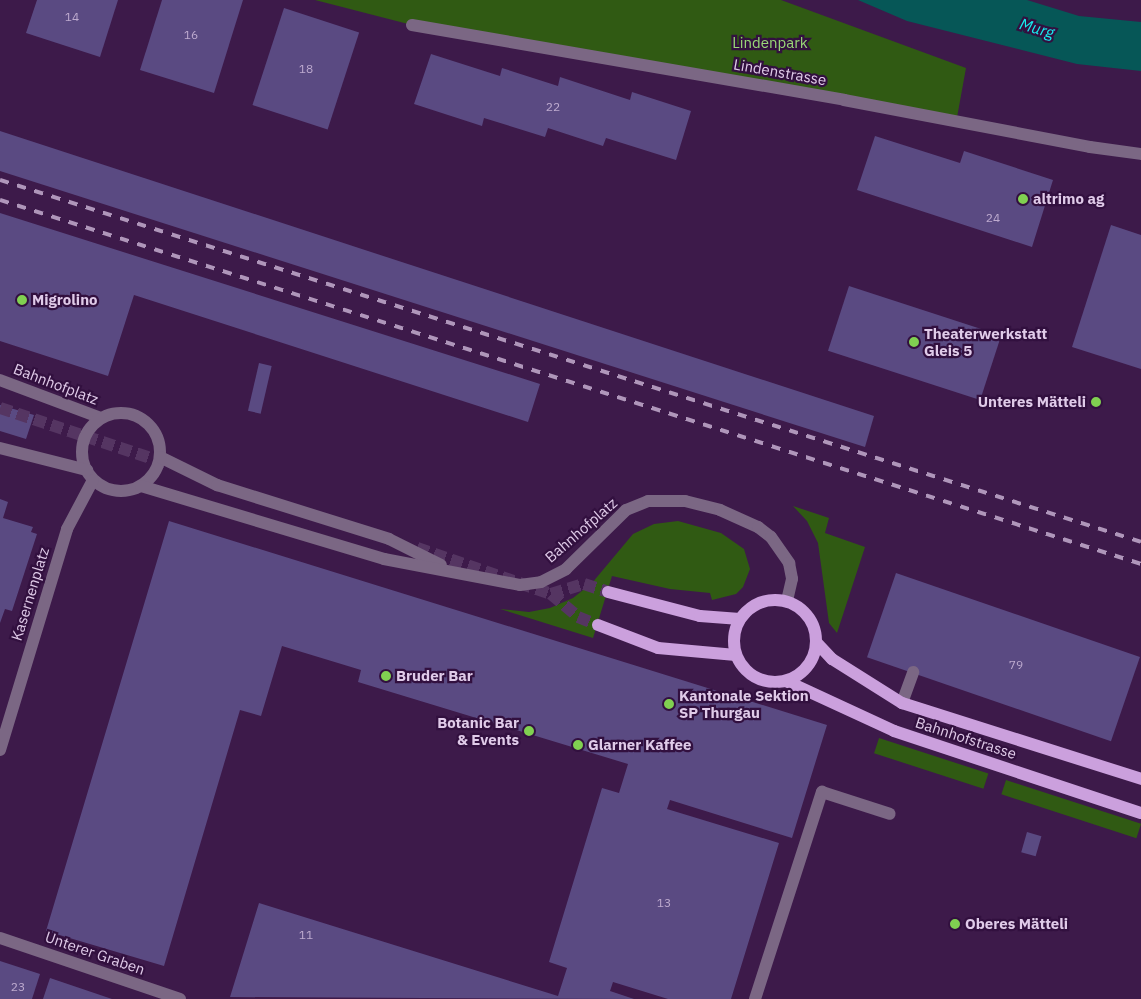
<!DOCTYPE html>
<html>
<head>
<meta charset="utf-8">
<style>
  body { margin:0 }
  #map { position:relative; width:1141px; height:999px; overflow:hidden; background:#3d1a4a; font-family:"IBM Plex Sans",sans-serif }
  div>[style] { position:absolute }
  .green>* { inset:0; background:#305a13; transform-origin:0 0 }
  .water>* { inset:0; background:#065757 }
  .building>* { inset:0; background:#5a4a82; transform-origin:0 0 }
  .major-tunnel>* { height:12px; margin-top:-6px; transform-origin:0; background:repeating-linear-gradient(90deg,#553562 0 12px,transparent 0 18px) }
  .minor>* { height:12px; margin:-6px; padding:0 6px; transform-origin:6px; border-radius:6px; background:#7b6784 }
  .minor>.ring { margin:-6px; padding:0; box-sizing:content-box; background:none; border:12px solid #7b6784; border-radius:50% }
  .major>* { height:12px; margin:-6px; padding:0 6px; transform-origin:6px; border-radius:6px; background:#cba0dd }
  .major>.ring { margin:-6px; padding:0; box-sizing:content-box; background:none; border:12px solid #cba0dd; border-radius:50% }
  .rail>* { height:4px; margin-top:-2px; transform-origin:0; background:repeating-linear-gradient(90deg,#af96ba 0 9px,transparent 0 18px) }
  .dots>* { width:14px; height:14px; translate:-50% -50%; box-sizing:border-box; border:2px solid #32103f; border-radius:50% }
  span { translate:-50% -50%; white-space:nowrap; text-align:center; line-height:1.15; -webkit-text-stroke:4.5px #32103f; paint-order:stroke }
  .number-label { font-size:12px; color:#beabcf }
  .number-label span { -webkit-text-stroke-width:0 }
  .park-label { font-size:15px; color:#99d977 }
  .street-label { font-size:15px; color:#e0cbe9 }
  .poi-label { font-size:15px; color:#e0cbe9; font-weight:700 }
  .left { translate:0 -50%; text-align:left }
  .right { translate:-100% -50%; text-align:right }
  .water-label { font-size:16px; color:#16edef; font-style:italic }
</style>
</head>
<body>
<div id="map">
  <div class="green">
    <div style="clip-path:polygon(315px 0,781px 0,966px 68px,956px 123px,412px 25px)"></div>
    <div style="clip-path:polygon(793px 506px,829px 518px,825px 533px,865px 547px,837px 633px,829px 623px,818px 543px,807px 521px)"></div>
    <div style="clip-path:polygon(678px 521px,721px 533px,744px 549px,750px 569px,743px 587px,736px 594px,712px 600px,710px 593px,670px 589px,612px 576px,593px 638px,500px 609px,529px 612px,550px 608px,573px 598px,592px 583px,633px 534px,654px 524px)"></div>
    <div style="left:879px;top:738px;width:115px;height:16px;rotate:18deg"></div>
    <div style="left:1006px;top:780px;width:142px;height:15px;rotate:18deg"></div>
  </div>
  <div class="water">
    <div style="clip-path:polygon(858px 0,1027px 0,1079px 16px,1141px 22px,1141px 71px,1077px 64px,907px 21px)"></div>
  </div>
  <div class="building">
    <div style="clip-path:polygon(37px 0,118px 0,100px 57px,26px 33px)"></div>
    <div style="clip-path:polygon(162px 0,243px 0,214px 93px,140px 70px)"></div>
    <div style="left:284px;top:8px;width:79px;height:102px;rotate:18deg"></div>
    <div style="clip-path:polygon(431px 54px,500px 76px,502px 68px,558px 86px,560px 77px,630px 100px,632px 92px,691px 111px,676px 160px,606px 138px,603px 146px,548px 128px,545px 137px,484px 118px,482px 126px,414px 104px)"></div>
    <div style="clip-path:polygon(0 131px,874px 416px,865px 447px,0 171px)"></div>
    <div style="clip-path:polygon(875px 136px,960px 163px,964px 151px,1053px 180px,1032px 247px,857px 190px)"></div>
    <div style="clip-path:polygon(0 213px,540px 384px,528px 422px,134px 295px,108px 376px,0 341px)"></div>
    <div style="clip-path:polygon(1111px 225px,1141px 235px,1141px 369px,1072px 347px)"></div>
    <div style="left:849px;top:286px;width:160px;height:68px;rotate:18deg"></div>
    <div style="left:259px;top:363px;width:13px;height:49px;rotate:13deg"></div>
    <div style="clip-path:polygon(0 405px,34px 415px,26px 439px,0 431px)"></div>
    <div style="clip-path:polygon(0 499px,8px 502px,3px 518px,33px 527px,31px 532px,37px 534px,12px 611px,5px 609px,0 623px)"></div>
    <div style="clip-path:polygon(169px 521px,827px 725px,792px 838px,670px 800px,667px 809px,779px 843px,731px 999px,668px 999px,613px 982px,610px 991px,634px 999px,230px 997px,259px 903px,558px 996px,567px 968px,549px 962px,602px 788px,619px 793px,628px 764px,358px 682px,361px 670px,282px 646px,261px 716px,240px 710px,164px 966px,46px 931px)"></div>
    <div style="left:896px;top:573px;width:258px;height:89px;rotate:19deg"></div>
    <div style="left:1027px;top:832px;width:15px;height:21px;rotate:16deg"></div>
    <div style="clip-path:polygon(0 961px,40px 974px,32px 999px,0 999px)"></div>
    <div style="clip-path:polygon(50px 978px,112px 999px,43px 999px)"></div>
  </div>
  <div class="major-tunnel">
    <div style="left:0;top:408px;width:180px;rotate:18.4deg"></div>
    <div style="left:417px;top:548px;width:142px;rotate:18.9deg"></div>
    <div style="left:551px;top:594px;width:35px;rotate:40deg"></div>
    <div style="left:578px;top:617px;width:22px;rotate:22deg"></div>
    <div style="left:551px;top:594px;width:34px;rotate:-17deg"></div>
    <div style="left:584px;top:584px;width:25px;rotate:18deg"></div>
  </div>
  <div class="minor">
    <div style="left:412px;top:25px;width:438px;rotate:9.8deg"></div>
    <div style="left:844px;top:100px;width:250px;rotate:10.8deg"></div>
    <div style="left:1090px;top:147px;width:51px;rotate:7.8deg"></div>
    <div style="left:0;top:380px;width:108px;rotate:20.6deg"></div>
    <div class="ring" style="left:82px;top:413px;width:66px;height:66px"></div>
    <div style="left:0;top:448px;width:90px;rotate:14.2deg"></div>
    <div style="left:160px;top:457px;width:64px;rotate:26.2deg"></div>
    <div style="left:217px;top:485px;width:180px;rotate:17.4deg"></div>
    <div style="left:389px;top:539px;width:58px;rotate:26.6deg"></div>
    <div style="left:141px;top:486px;width:254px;rotate:16.7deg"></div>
    <div style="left:384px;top:559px;width:138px;rotate:10.8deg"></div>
    <div style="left:520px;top:585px;width:21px;rotate:-8deg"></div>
    <div style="left:541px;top:582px;width:28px;rotate:-27deg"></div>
    <div style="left:566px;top:569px;width:84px;rotate:-44.5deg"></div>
    <div style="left:626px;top:510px;width:24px;rotate:-22deg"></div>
    <div style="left:648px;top:501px;width:37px"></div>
    <div style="left:685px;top:501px;width:36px;rotate:14deg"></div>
    <div style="left:720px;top:510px;width:42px;rotate:24.1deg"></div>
    <div style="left:758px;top:527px;width:16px;rotate:38deg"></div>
    <div style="left:771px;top:537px;width:32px;rotate:55deg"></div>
    <div style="left:789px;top:563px;width:16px;rotate:79deg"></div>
    <div style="left:792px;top:579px;width:23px;rotate:103deg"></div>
    <div style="left:902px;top:703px;width:33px;rotate:-70deg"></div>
    <div style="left:0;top:750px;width:231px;rotate:-73.1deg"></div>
    <div style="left:67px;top:529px;width:55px;rotate:-62deg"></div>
    <div style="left:0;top:938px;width:190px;rotate:18.7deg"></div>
    <div style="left:755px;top:999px;width:218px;rotate:-72.1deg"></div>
    <div style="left:822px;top:792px;width:71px;rotate:17.9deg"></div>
  </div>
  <div class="major">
    <div style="left:608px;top:592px;width:95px;rotate:14.6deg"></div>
    <div style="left:700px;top:616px;width:40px;rotate:4.3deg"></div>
    <div class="ring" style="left:734px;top:600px;width:70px;height:70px"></div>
    <div style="left:598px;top:625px;width:64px;rotate:21deg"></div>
    <div style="left:658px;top:648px;width:78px;rotate:5.1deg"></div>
    <div style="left:817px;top:643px;width:22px;rotate:47deg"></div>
    <div style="left:832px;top:659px;width:83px;rotate:32.2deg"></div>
    <div style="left:902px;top:703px;width:251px;rotate:17.6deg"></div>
    <div style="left:786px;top:681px;width:119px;rotate:24.8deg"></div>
    <div style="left:894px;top:731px;width:260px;rotate:18.4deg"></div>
  </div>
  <div class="rail">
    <div style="left:0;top:180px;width:1197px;rotate:17.6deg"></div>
    <div style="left:0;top:200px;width:1198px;rotate:17.69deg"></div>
  </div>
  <div class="dots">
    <div style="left:1023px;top:199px;background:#80d051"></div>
    <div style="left:22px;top:300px;background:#80d051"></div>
    <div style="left:914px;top:342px;background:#80d051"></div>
    <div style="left:1096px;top:402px;background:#80d051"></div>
    <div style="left:386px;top:676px;background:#80d051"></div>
    <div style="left:669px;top:704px;background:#80d051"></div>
    <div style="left:529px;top:731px;background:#80d051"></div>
    <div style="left:578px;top:745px;background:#80d051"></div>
    <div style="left:955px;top:924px;background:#80d051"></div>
  </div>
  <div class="number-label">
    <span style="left:72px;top:17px">14</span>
    <span style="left:191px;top:35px">16</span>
    <span style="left:306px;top:69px">18</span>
    <span style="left:553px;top:107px">22</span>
    <span style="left:993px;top:218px">24</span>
    <span style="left:1016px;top:665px">79</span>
    <span style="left:664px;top:903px">13</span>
    <span style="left:306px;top:935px">11</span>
    <span style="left:18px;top:987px">23</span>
  </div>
  <div class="park-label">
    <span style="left:770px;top:43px">Lindenpark</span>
  </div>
  <div class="street-label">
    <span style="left:780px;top:72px;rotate:10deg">Lindenstrasse</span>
    <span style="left:56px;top:384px;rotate:21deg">Bahnhofplatz</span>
    <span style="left:581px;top:530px;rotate:-41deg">Bahnhofplatz</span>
    <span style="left:30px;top:594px;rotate:-73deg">Kasernenplatz</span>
    <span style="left:966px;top:738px;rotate:18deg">Bahnhofstrasse</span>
    <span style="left:95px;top:953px;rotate:19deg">Unterer Graben</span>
  </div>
  <div class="poi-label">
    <span class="left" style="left:1033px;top:199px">altrimo ag</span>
    <span class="left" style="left:32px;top:300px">Migrolino</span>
    <span class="left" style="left:924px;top:342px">Theaterwerkstatt<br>Gleis 5</span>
    <span class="right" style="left:1086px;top:402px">Unteres Mätteli</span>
    <span class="left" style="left:396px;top:676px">Bruder Bar</span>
    <span class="left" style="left:679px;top:704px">Kantonale Sektion<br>SP Thurgau</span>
    <span class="right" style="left:519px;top:731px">Botanic Bar<br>&amp; Events</span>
    <span class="left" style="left:588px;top:745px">Glarner Kaffee</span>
    <span class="left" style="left:965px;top:924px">Oberes Mätteli</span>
  </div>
  <div class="water-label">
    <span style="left:1037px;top:28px;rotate:16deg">Murg</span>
  </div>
</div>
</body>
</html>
